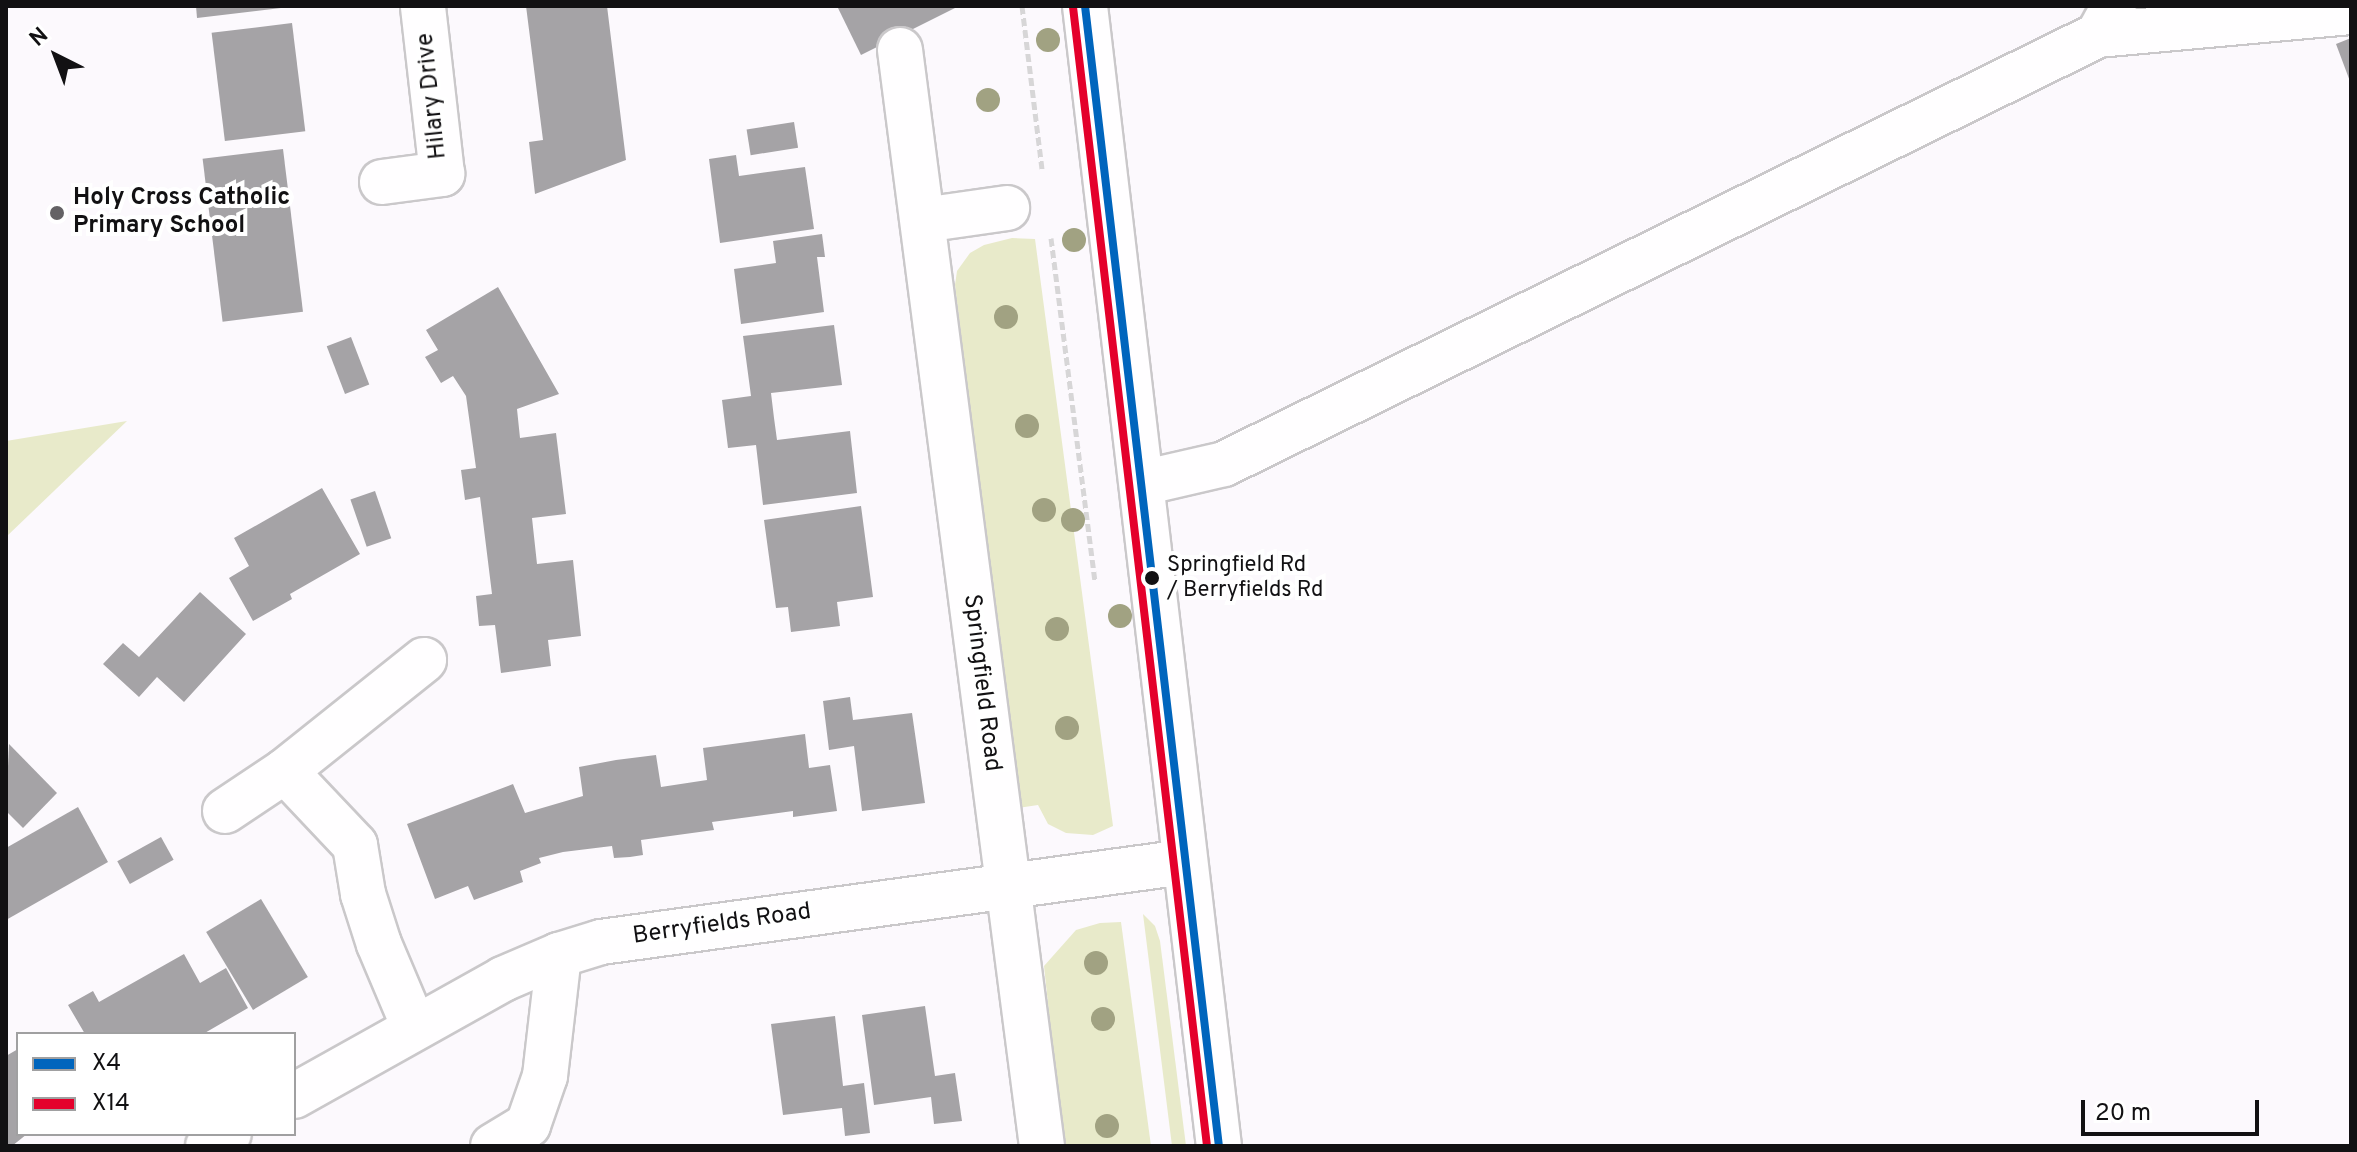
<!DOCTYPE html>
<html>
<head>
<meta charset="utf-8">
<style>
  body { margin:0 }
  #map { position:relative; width:2357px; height:1152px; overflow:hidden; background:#fcf9fd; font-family:Overpass,sans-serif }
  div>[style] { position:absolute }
  .green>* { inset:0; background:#e8eaca }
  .building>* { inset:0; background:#a5a3a6; transform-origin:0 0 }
  .path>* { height:5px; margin-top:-2.5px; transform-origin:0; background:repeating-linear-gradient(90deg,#d7d6d7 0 8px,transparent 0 12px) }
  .roads { filter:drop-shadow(2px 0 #cac8ca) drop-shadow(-2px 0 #cac8ca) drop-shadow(0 2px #cac8ca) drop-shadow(0 -2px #cac8ca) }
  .minor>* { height:44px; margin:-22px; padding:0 22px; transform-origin:22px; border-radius:22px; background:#fffeff }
  .bus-1>* { height:8px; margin:-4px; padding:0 4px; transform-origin:4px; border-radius:4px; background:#0065bd }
  .bus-2>* { height:8px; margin:-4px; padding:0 4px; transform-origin:4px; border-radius:4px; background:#e4002b }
  .trees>* { width:24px; height:24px; margin:-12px; border-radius:50%; background:#a1a282 }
  .dots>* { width:22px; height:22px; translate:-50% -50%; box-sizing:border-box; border:4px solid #fff; border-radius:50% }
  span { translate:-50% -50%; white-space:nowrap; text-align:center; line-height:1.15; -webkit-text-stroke:8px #fff; paint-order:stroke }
  .bus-label { font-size:22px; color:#121113 }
  .left { translate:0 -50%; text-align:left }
  .street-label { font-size:24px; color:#121113 }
  .poi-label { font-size:24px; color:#121113; font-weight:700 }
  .frame { position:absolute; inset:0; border:8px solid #121113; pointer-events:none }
  .legend { position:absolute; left:16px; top:1032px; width:280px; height:104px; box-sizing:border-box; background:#fff; border:2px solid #a0a0a1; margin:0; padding:10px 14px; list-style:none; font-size:24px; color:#121113 }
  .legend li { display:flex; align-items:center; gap:16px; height:40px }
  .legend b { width:40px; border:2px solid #a0a0a1 }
  .north { position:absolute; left:16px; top:16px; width:80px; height:80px; -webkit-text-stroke:6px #fff; paint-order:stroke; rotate:318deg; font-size:22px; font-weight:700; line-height:32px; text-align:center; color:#121113 }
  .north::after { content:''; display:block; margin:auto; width:28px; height:36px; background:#121113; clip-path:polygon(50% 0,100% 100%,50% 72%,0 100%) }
  .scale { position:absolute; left:2081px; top:1100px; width:178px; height:36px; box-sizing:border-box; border:4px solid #121113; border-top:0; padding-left:10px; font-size:24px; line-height:28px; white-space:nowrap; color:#121113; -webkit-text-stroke:6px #fff; paint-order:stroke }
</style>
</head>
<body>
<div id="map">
  <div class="green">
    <div style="clip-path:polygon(1012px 238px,1035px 239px,1113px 826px,1093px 835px,1066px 833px,1048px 824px,1038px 805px,1018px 808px,955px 285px,957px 271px,970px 253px,984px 245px)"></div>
    <div style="clip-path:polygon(127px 421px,6px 537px,6px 441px)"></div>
    <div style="clip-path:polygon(1143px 914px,1155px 926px,1160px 941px,1186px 1146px,1172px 1146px)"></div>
    <div style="clip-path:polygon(1121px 922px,1151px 1146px,1063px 1146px,1044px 966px,1076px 930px,1100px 923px)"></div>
  </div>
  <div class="building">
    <div style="clip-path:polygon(196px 6px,281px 6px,281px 8px,197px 18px)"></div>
    <div style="clip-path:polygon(526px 6px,607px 6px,626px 160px,535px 194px,529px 142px,543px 140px)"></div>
    <div style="clip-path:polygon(837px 6px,959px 6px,861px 55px)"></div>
    <div style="left:292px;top:23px;width:109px;height:81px;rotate:83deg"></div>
    <div style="clip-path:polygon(2351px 38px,2351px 84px,2336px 44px)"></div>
    <div style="left:794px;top:122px;width:26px;height:48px;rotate:81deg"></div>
    <div style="left:283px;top:149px;width:164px;height:81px;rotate:83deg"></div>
    <div style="clip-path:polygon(736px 155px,739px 176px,805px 167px,814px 229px,720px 243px,709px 159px)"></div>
    <div style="clip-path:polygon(822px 234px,825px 257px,817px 257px,824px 312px,741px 324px,734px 269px,776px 263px,773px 241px)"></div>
    <div style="clip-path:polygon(498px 287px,559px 394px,517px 409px,520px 438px,556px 433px,566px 514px,532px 518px,537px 564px,573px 560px,581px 636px,548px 640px,551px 666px,501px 673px,495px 625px,479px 626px,476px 596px,492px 594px,480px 497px,465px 500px,461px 470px,476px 468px,466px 396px,453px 376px,441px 383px,425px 357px,438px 350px,426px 330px)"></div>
    <div style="clip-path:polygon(834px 325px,842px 385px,771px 393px,774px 418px,777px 440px,850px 431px,857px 493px,763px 505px,756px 445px,728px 448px,722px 400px,751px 396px,743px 336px)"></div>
    <div style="left:351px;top:337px;width:51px;height:26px;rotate:69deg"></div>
    <div style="clip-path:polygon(322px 488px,360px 554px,290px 594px,292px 599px,253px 621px,229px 578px,249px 566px,234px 538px)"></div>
    <div style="left:375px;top:491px;width:50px;height:26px;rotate:71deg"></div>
    <div style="clip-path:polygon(861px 506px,873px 597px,837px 602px,840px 626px,791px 632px,788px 607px,776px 608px,764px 520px)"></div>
    <div style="clip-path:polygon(200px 592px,246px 634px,184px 702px,157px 677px,139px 697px,103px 664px,123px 643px,139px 657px)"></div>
    <div style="clip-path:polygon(850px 697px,853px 720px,912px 713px,925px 803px,862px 811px,854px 746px,829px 750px,823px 701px)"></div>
    <div style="clip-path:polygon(805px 734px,809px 768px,830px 765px,837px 811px,793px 817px,793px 811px,712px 822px,714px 830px,641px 840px,643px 855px,630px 857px,614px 858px,612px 846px,563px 852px,539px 858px,541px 863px,520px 871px,523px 882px,474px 900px,468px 886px,435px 899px,407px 824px,513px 784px,525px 813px,583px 796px,579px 767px,616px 760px,656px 755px,661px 787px,707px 780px,703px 748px)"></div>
    <div style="clip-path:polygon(9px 744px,57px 793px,23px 828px,6px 811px)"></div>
    <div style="clip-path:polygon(78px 807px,108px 862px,6px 920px,6px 848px)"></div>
    <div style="left:161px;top:837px;width:26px;height:50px;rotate:61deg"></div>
    <div style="left:261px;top:899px;width:91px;height:64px;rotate:59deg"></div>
    <div style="clip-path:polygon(184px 954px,200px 983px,226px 968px,248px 1008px,203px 1034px,85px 1034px,68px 1005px,93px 991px,99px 1002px)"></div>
    <div style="clip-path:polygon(925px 1006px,935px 1076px,955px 1073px,962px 1121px,934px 1124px,931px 1097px,874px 1105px,862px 1015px)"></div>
    <div style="clip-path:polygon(835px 1016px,843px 1086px,864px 1083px,870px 1133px,845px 1136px,842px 1108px,783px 1115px,771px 1024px)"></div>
    <div style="clip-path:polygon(18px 1049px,18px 1134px,27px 1134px,12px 1146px,6px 1146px,6px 1056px)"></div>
  </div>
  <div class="path">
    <div style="left:1022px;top:6px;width:164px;rotate:83deg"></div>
    <div style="left:1051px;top:238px;width:347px;rotate:82.7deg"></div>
  </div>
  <div class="roads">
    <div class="minor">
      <div style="left:1085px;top:6px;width:1148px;rotate:83.3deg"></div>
      <div style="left:2098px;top:35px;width:254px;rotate:-5.2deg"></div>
      <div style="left:900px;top:50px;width:1105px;rotate:82.62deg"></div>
      <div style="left:382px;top:182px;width:61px;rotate:-7.6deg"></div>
      <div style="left:442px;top:174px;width:169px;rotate:-96.5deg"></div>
      <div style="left:923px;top:220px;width:85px;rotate:-8.1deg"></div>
      <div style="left:1142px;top:483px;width:84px;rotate:-13deg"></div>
      <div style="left:1224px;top:464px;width:974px;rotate:-26.14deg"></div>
      <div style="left:2098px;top:35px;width:33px;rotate:-61deg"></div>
      <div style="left:285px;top:771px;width:102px;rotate:46.6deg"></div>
      <div style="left:355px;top:845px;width:50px;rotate:80.7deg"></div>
      <div style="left:363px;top:894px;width:52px;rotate:72.3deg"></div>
      <div style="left:379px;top:944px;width:90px;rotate:67.1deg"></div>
      <div style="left:225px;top:811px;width:72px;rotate:-33.7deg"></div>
      <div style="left:285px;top:771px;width:178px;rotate:-38.6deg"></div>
      <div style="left:294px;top:1096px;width:240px;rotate:-29.2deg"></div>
      <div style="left:503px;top:979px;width:61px;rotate:-23.2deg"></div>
      <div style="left:559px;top:955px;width:44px;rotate:-17.2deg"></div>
      <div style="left:601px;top:942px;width:588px;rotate:-7.81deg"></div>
      <div style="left:208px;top:1146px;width:24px;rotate:-30deg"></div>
      <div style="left:493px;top:1146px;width:41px;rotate:-31deg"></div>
      <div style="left:528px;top:1125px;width:52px;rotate:-70.9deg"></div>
      <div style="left:545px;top:1076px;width:122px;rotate:-83.4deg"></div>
    </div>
  </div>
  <div class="bus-1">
    <div style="left:1085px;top:6px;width:1148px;rotate:83.3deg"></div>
  </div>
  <div class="bus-2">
    <div style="left:1073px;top:7px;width:1147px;rotate:83.29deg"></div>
  </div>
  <div class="trees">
    <div style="left:1048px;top:40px"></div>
    <div style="left:988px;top:100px"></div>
    <div style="left:1074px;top:240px"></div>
    <div style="left:1006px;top:317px"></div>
    <div style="left:1027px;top:426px"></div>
    <div style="left:1044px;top:510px"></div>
    <div style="left:1073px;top:520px"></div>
    <div style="left:1120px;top:616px"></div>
    <div style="left:1057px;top:629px"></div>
    <div style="left:1067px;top:728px"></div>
    <div style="left:1096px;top:963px"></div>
    <div style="left:1103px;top:1019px"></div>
    <div style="left:1107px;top:1126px"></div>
  </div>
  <div class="dots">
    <div style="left:57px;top:213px;background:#646265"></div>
    <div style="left:1152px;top:578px;background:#121113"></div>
  </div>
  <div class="bus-label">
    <span class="left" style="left:1167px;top:578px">Springfield Rd<br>/ Berryfields Rd</span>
  </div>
  <div class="street-label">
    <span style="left:433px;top:96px;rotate:-96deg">Hilary Drive</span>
    <span style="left:981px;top:683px;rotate:83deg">Springfield Road</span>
    <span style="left:722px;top:925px;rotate:-8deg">Berryfields Road</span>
  </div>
  <div class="poi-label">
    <span class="left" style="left:73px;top:213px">Holy Cross Catholic<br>Primary School</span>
  </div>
  <div class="frame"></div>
  <ul class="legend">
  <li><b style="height:10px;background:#0065bd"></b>X4</li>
  <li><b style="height:10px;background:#e4002b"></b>X14</li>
  </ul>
  <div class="north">N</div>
  <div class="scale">20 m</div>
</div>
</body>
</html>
